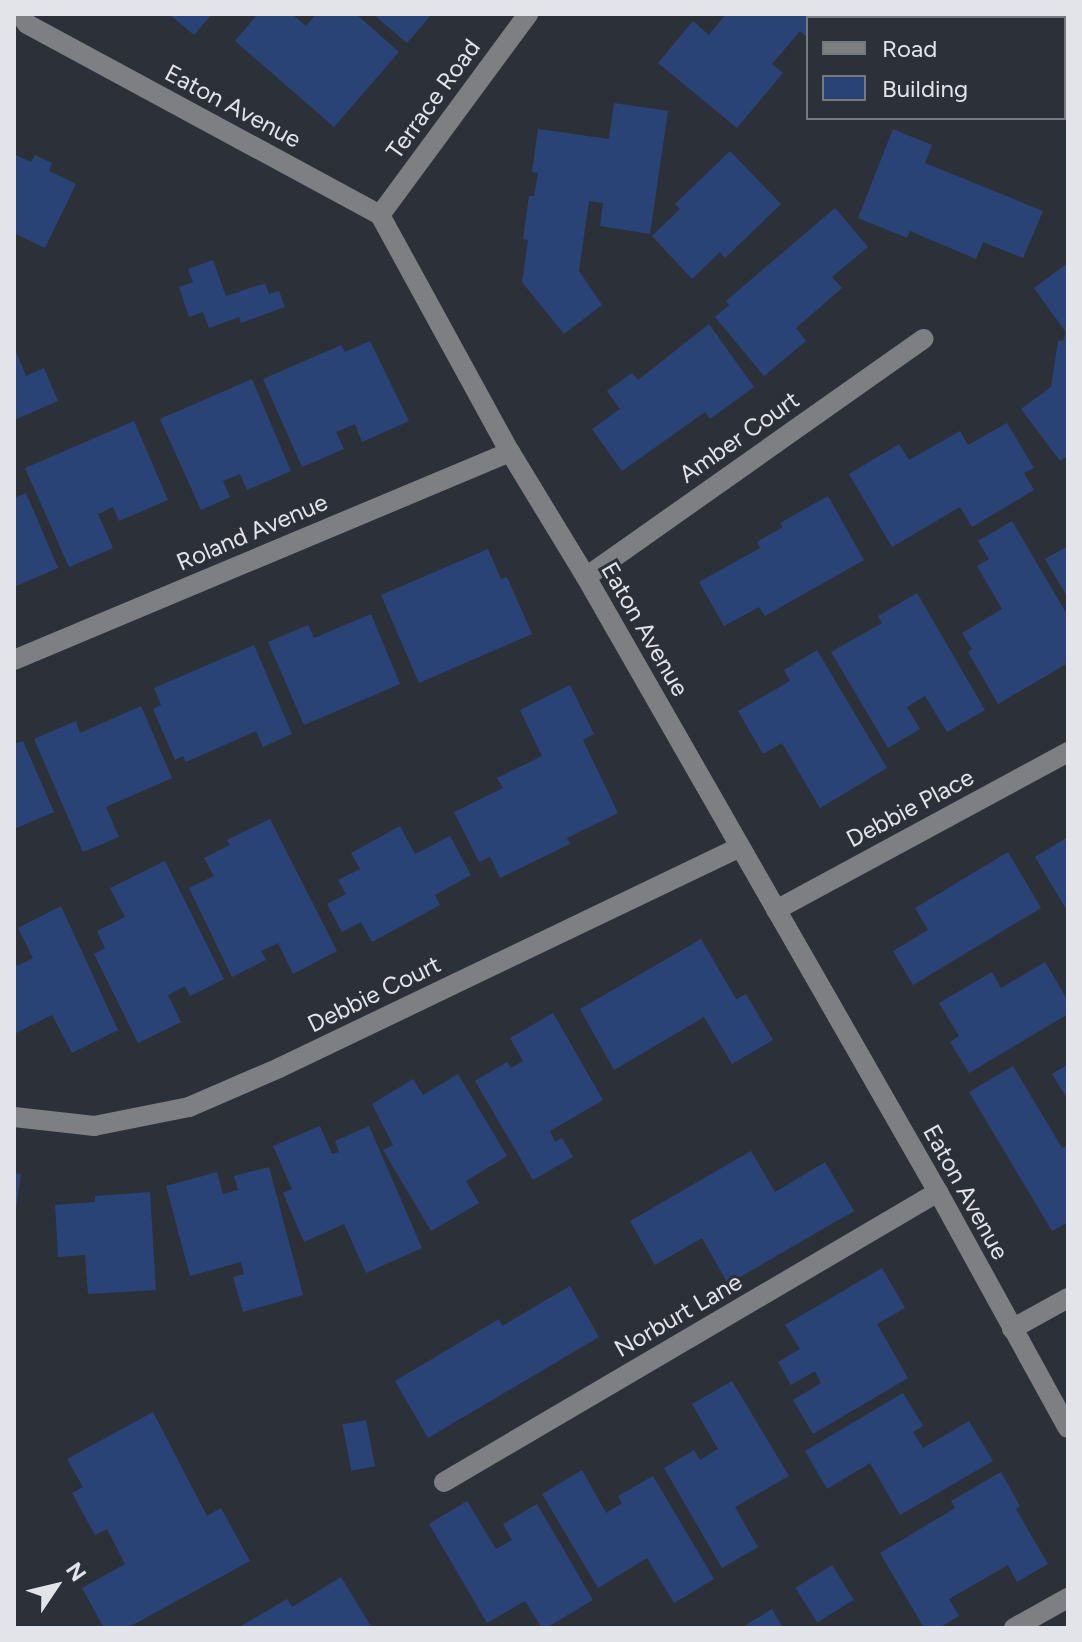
<!DOCTYPE html>
<html>
<head>
<meta charset="utf-8">
<style>
  body { margin:0 }
  #map { position:relative; width:1082px; height:1642px; overflow:hidden; background:#2c3038; font-family:Figtree,sans-serif }
  div>[style] { position:absolute }
  .building>* { inset:0; background:#2a4377; transform-origin:0 0 }
  .minor>* { height:20px; margin:-10px; padding:0 10px; transform-origin:10px; border-radius:10px; background:#7d7f83 }
  span { translate:-50% -50%; white-space:nowrap; text-align:center; line-height:1.15; -webkit-text-stroke:6px #2c3038; paint-order:stroke }
  .street-label { font-size:24px; color:#e2e4e9 }
  .frame { position:absolute; inset:0; border:16px solid #e2e4e9; pointer-events:none }
  .legend { position:absolute; left:806px; top:16px; width:260px; height:104px; box-sizing:border-box; background:#2c3038; border:2px solid #75787f; margin:0; padding:10px 14px; list-style:none; font-size:24px; color:#e2e4e9 }
  .legend li { display:flex; align-items:center; gap:16px; height:40px }
  .legend b { width:40px; border:2px solid #75787f }
  .north { position:absolute; left:16px; top:1546px; width:80px; height:80px; -webkit-text-stroke:6px #2c3038; paint-order:stroke; rotate:55deg; font-size:22px; font-weight:700; line-height:32px; text-align:center; color:#e2e4e9 }
  .north::after { content:''; display:block; margin:auto; width:28px; height:36px; background:#e2e4e9; clip-path:polygon(50% 0,100% 100%,50% 72%,0 100%) }
</style>
</head>
<body>
<div id="map">
  <div class="building">
    <div style="clip-path:polygon(169px 14px,212px 14px,194px 35px)"></div>
    <div style="clip-path:polygon(258px 14px,292px 14px,306px 26px,316px 14px,356px 14px,399px 52px,334px 127px,235px 41px)"></div>
    <div style="clip-path:polygon(373px 14px,432px 14px,407px 43px)"></div>
    <div style="clip-path:polygon(726px 14px,856px 14px,853px 18px,808px 18px,808px 38px,800px 31px,772px 64px,783px 73px,737px 128px,658px 63px,693px 21px,709px 35px)"></div>
    <div style="clip-path:polygon(1046px 14px,1068px 14px,1068px 119px,1064px 107px,1064px 18px,1040px 18px)"></div>
    <div style="clip-path:polygon(614px 103px,668px 111px,650px 234px,600px 226px,603px 203px,589px 201px,579px 271px,602px 305px,564px 334px,522px 282px,528px 240px,523px 239px,529px 196px,534px 196px,538px 173px,532px 172px,538px 129px,609px 139px)"></div>
    <div style="clip-path:polygon(893px 129px,932px 145px,925px 163px,1043px 211px,1023px 258px,983px 242px,976px 259px,910px 231px,907px 238px,858px 218px)"></div>
    <div style="clip-path:polygon(730px 151px,781px 204px,725px 258px,720px 252px,692px 279px,652px 236px,680px 209px,675px 204px)"></div>
    <div style="clip-path:polygon(14px 154px,31px 162px,35px 155px,52px 163px,49px 171px,76px 184px,45px 248px,14px 233px)"></div>
    <div style="clip-path:polygon(835px 208px,868px 247px,832px 277px,842px 288px,796px 328px,806px 341px,764px 376px,715px 317px,729px 305px,726px 301px)"></div>
    <div style="clip-path:polygon(213px 260px,226px 296px,265px 283px,269px 294px,279px 291px,285px 307px,241px 323px,239px 317px,209px 328px,203px 312px,189px 317px,179px 287px,193px 282px,188px 269px)"></div>
    <div style="clip-path:polygon(1068px 263px,1068px 456px,1060px 461px,1021px 409px,1051px 387px,1058px 341px,1064px 340px,1065px 331px,1034px 288px)"></div>
    <div style="clip-path:polygon(709px 324px,754px 387px,710px 419px,705px 412px,622px 471px,592px 429px,620px 409px,607px 391px,632px 373px,638px 380px)"></div>
    <div style="clip-path:polygon(370px 341px,409px 421px,362px 442px,355px 424px,336px 432px,344px 449px,302px 467px,263px 379px,341px 345px,345px 352px)"></div>
    <div style="clip-path:polygon(14px 347px,26px 376px,44px 368px,58px 401px,14px 420px)"></div>
    <div style="clip-path:polygon(252px 379px,291px 471px,247px 490px,240px 474px,223px 481px,230px 497px,201px 510px,160px 419px)"></div>
    <div style="clip-path:polygon(134px 421px,168px 500px,119px 521px,113px 507px,98px 514px,113px 548px,69px 567px,25px 468px)"></div>
    <div style="clip-path:polygon(1007px 423px,1034px 468px,1024px 473px,1034px 490px,972px 527px,960px 507px,892px 547px,849px 474px,899px 444px,909px 460px,960px 431px,968px 445px)"></div>
    <div style="clip-path:polygon(26px 493px,58px 568px,16px 586px,14px 498px)"></div>
    <div style="clip-path:polygon(828px 496px,864px 560px,765px 616px,759px 607px,724px 626px,699px 582px,760px 548px,757px 542px,783px 527px,780px 523px)"></div>
    <div style="clip-path:polygon(1012px 521px,1068px 616px,1068px 663px,998px 704px,968px 652px,972px 649px,962px 633px,1002px 609px,977px 566px,989px 559px,978px 541px)"></div>
    <div style="clip-path:polygon(1068px 546px,1068px 598px,1045px 559px)"></div>
    <div style="clip-path:polygon(488px 549px,501px 579px,507px 577px,532px 634px,419px 683px,381px 595px)"></div>
    <div style="clip-path:polygon(917px 593px,985px 710px,947px 732px,925px 696px,907px 707px,920px 729px,888px 748px,831px 652px,882px 623px,878px 616px)"></div>
    <div style="clip-path:polygon(371px 614px,400px 684px,304px 725px,268px 642px,308px 625px,314px 638px)"></div>
    <div style="clip-path:polygon(254px 645px,292px 734px,263px 747px,256px 731px,186px 762px,183px 756px,175px 760px,153px 709px,161px 705px,154px 688px)"></div>
    <div style="clip-path:polygon(817px 650px,887px 768px,820px 808px,782px 743px,763px 754px,738px 711px,790px 681px,784px 670px)"></div>
    <div style="clip-path:polygon(570px 685px,594px 734px,583px 740px,618px 813px,567px 838px,570px 844px,500px 878px,490px 857px,479px 862px,454px 812px,503px 788px,497px 778px,542px 756px,520px 710px)"></div>
    <div style="clip-path:polygon(141px 706px,172px 778px,106px 807px,119px 837px,83px 852px,34px 739px,76px 721px,80px 733px)"></div>
    <div style="clip-path:polygon(23px 741px,54px 812px,14px 829px,14px 744px)"></div>
    <div style="clip-path:polygon(270px 819px,337px 951px,293px 974px,278px 943px,261px 951px,266px 960px,232px 977px,189px 888px,214px 876px,204px 858px,230px 845px,227px 840px)"></div>
    <div style="clip-path:polygon(400px 826px,415px 854px,450px 836px,471px 875px,435px 895px,440px 905px,372px 942px,361px 922px,342px 932px,327px 904px,346px 894px,338px 880px,360px 869px,351px 853px)"></div>
    <div style="clip-path:polygon(1068px 837px,1068px 912px,1035px 857px)"></div>
    <div style="clip-path:polygon(1008px 852px,1041px 908px,913px 985px,893px 951px,928px 930px,915px 908px)"></div>
    <div style="clip-path:polygon(165px 861px,224px 979px,190px 996px,185px 986px,168px 995px,181px 1022px,138px 1043px,94px 954px,105px 948px,97px 931px,125px 917px,110px 888px)"></div>
    <div style="clip-path:polygon(61px 906px,118px 1030px,72px 1053px,52px 1015px,14px 1034px,14px 959px,17px 966px,33px 958px,18px 928px)"></div>
    <div style="clip-path:polygon(701px 939px,736px 999px,746px 994px,773px 1040px,732px 1064px,704px 1017px,614px 1070px,580px 1009px)"></div>
    <div style="clip-path:polygon(1045px 962px,1068px 1001px,1068px 1014px,969px 1073px,950px 1042px,959px 1036px,939px 1003px,992px 972px,1001px 988px)"></div>
    <div style="clip-path:polygon(553px 1013px,603px 1100px,550px 1131px,555px 1142px,562px 1138px,573px 1157px,533px 1180px,475px 1081px,507px 1062px,511px 1068px,523px 1061px,510px 1038px)"></div>
    <div style="clip-path:polygon(1068px 1064px,1068px 1100px,1052px 1074px)"></div>
    <div style="clip-path:polygon(1013px 1066px,1062px 1148px,1068px 1145px,1068px 1222px,1052px 1231px,969px 1092px)"></div>
    <div style="clip-path:polygon(458px 1074px,507px 1156px,466px 1181px,479px 1203px,431px 1231px,383px 1150px,393px 1145px,372px 1104px,413px 1079px,423px 1095px)"></div>
    <div style="clip-path:polygon(320px 1126px,332px 1154px,339px 1152px,335px 1141px,369px 1126px,422px 1248px,366px 1273px,344px 1224px,304px 1242px,283px 1193px,292px 1189px,273px 1146px)"></div>
    <div style="clip-path:polygon(751px 1151px,775px 1192px,825px 1162px,854px 1211px,728px 1284px,702px 1238px,655px 1265px,630px 1221px)"></div>
    <div style="clip-path:polygon(269px 1167px,303px 1295px,243px 1312px,233px 1277px,244px 1274px,241px 1262px,190px 1276px,166px 1186px,217px 1172px,223px 1194px,238px 1190px,234px 1176px)"></div>
    <div style="clip-path:polygon(14px 1173px,21px 1174px,16px 1209px,14px 1209px)"></div>
    <div style="clip-path:polygon(150px 1192px,156px 1290px,88px 1294px,85px 1255px,58px 1257px,55px 1205px,95px 1202px,95px 1196px)"></div>
    <div style="clip-path:polygon(882px 1268px,905px 1308px,877px 1324px,908px 1378px,813px 1434px,793px 1400px,821px 1383px,815px 1371px,791px 1385px,778px 1362px,800px 1349px,785px 1325px)"></div>
    <div style="clip-path:polygon(570px 1286px,599px 1337px,428px 1438px,395px 1381px,499px 1319px,502px 1326px)"></div>
    <div style="clip-path:polygon(732px 1381px,789px 1476px,735px 1507px,758px 1547px,722px 1568px,664px 1468px,694px 1450px,700px 1460px,718px 1449px,692px 1404px)"></div>
    <div style="clip-path:polygon(903px 1393px,923px 1426px,913px 1432px,923px 1448px,969px 1421px,993px 1461px,900px 1515px,870px 1463px,827px 1489px,805px 1451px)"></div>
    <div style="clip-path:polygon(153px 1412px,207px 1516px,221px 1508px,250px 1561px,127px 1628px,104px 1628px,82px 1588px,125px 1564px,107px 1529px,95px 1535px,72px 1493px,83px 1487px,67px 1459px)"></div>
    <div style="left:366px;top:1420px;width:47px;height:24px;rotate:79deg"></div>
    <div style="clip-path:polygon(582px 1470px,606px 1513px,622px 1503px,618px 1496px,653px 1476px,714px 1579px,674px 1603px,647px 1558px,598px 1588px,542px 1494px)"></div>
    <div style="clip-path:polygon(1001px 1472px,1020px 1506px,1016px 1509px,1048px 1564px,1017px 1582px,1008px 1565px,949px 1599px,959px 1616px,939px 1628px,924px 1628px,880px 1553px,955px 1508px,951px 1501px)"></div>
    <div style="clip-path:polygon(467px 1501px,496px 1549px,512px 1540px,503px 1524px,537px 1504px,593px 1600px,546px 1628px,542px 1628px,525px 1601px,487px 1623px,429px 1524px)"></div>
    <div style="left:832px;top:1565px;width:41px;height:43px;rotate:58deg"></div>
    <div style="clip-path:polygon(341px 1577px,372px 1628px,238px 1628px,287px 1599px,292px 1607px)"></div>
    <div style="clip-path:polygon(772px 1609px,783px 1628px,741px 1628px)"></div>
  </div>
  <div class="minor">
    <div style="left:20px;top:14px;width:12px;rotate:55deg"></div>
    <div style="left:27px;top:24px;width:401px;rotate:28.4deg"></div>
    <div style="left:380px;top:215px;width:270px;rotate:61.3deg"></div>
    <div style="left:510px;top:452px;width:146px;rotate:58.7deg"></div>
    <div style="left:586px;top:577px;width:709px;rotate:60.22deg"></div>
    <div style="left:938px;top:1192px;width:269px;rotate:61.2deg"></div>
    <div style="left:380px;top:215px;width:250px;rotate:-53.6deg"></div>
    <div style="left:586px;top:577px;width:413px;rotate:-35.2deg"></div>
    <div style="left:14px;top:660px;width:538px;rotate:-22.75deg"></div>
    <div style="left:776px;top:910px;width:332px;rotate:-28.4deg"></div>
    <div style="left:14px;top:1117px;width:81px;rotate:6.4deg"></div>
    <div style="left:94px;top:1126px;width:97px;rotate:-11.3deg"></div>
    <div style="left:189px;top:1107px;width:98px;rotate:-23.4deg"></div>
    <div style="left:279px;top:1068px;width:511px;rotate:-25.61deg"></div>
    <div style="left:1012px;top:1329px;width:64px;rotate:-29deg"></div>
    <div style="left:444px;top:1482px;width:573px;rotate:-30.41deg"></div>
    <div style="left:1014px;top:1628px;width:62px;rotate:-29.1deg"></div>
  </div>
  <div class="street-label">
    <span style="left:433px;top:99px;rotate:-54deg">Terrace Road</span>
    <span style="left:233px;top:106px;rotate:28deg">Eaton Avenue</span>
    <span style="left:739px;top:437px;rotate:-35deg">Amber Court</span>
    <span style="left:252px;top:532px;rotate:-23deg">Roland Avenue</span>
    <span style="left:645px;top:629px;rotate:60deg">Eaton Avenue</span>
    <span style="left:910px;top:808px;rotate:-28deg">Debbie Place</span>
    <span style="left:374px;top:994px;rotate:-26deg">Debbie Court</span>
    <span style="left:966px;top:1192px;rotate:61deg">Eaton Avenue</span>
    <span style="left:678px;top:1315px;rotate:-30deg">Norburt Lane</span>
  </div>
  <div class="frame"></div>
  <ul class="legend">
  <li><b style="height:10px;background:#7d7f83"></b>Road</li>
  <li><b style="height:22px;background:#2a4377"></b>Building</li>
  </ul>
  <div class="north">N</div>
</div>
</body>
</html>
